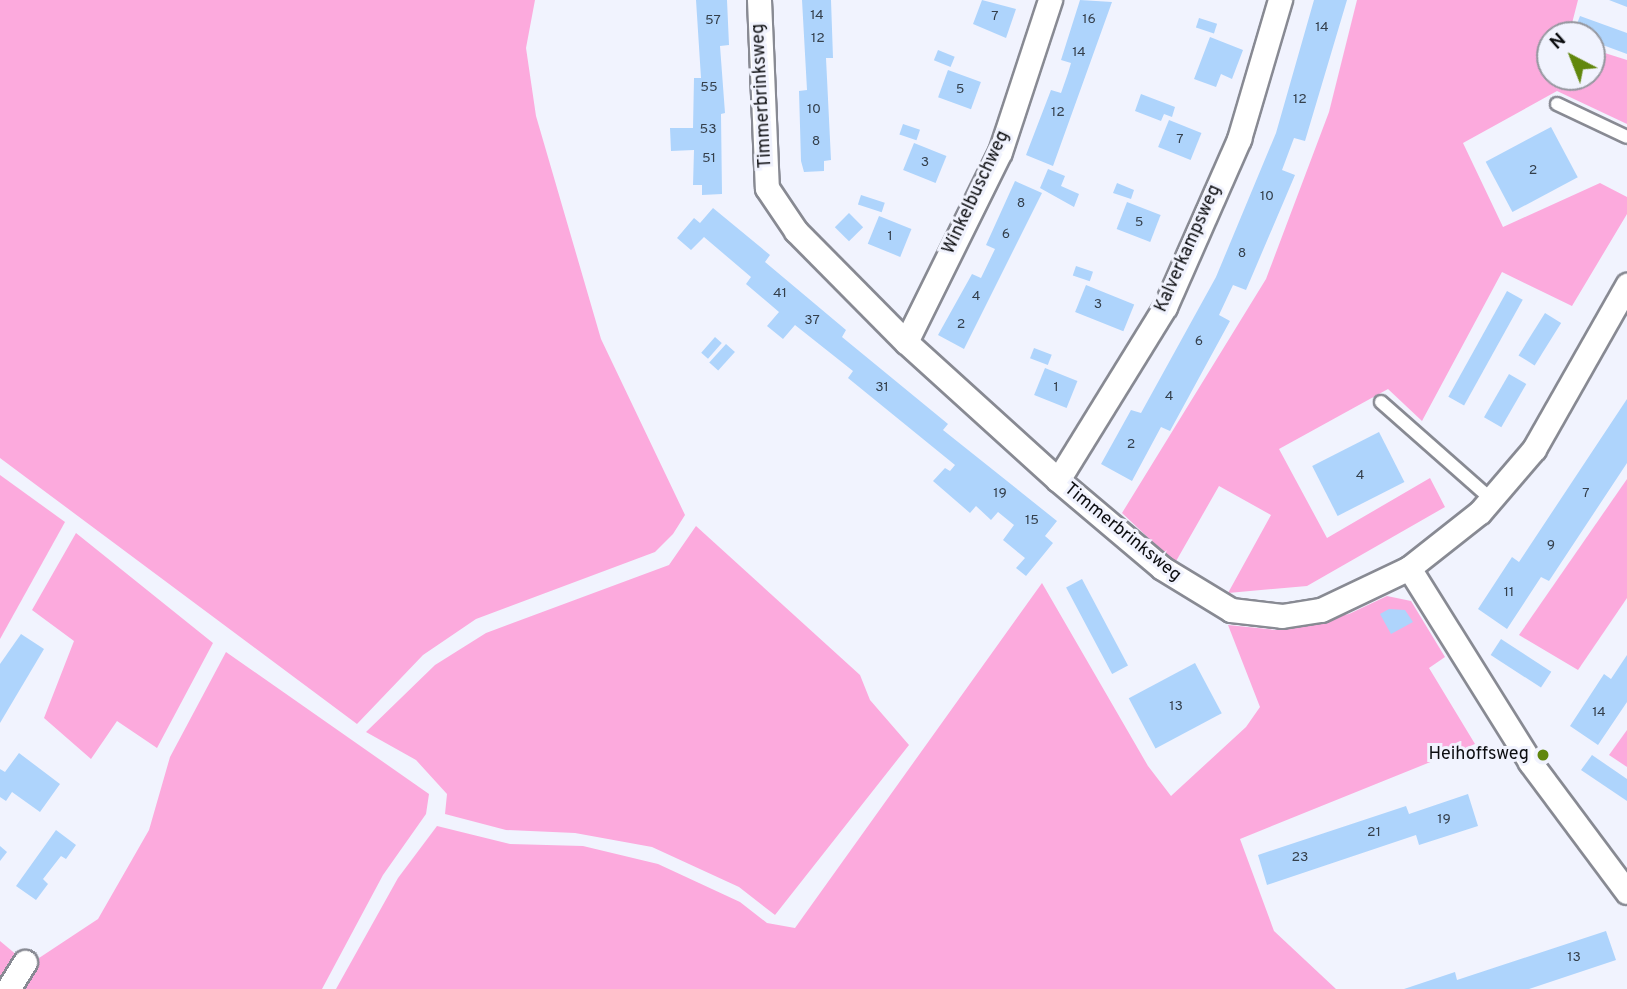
<!DOCTYPE html>
<html>
<head>
<meta charset="utf-8">
<style>
  body { margin:0 }
  #map { position:relative; width:1627px; height:989px; overflow:hidden; background:#f1f3fe; font-family:Overpass,sans-serif }
  div>[style] { position:absolute }
  .green>* { inset:0; background:#fcaadd }
  .building>* { inset:0; background:#aed4fc; transform-origin:0 0 }
  .roads { filter:drop-shadow(2px 0 #888a93) drop-shadow(-2px 0 #888a93) drop-shadow(0 2px #888a93) drop-shadow(0 -2px #888a93) }
  .service>* { height:12px; margin:-6px; padding:0 6px; transform-origin:6px; border-radius:6px; background:#fff }
  .minor>* { height:23px; margin:-11.5px; padding:0 11.5px; transform-origin:11.5px; border-radius:11.5px; background:#fff }
  .dots>* { width:19px; height:19px; translate:-50% -50%; box-sizing:border-box; border:4px solid #f1f3fe; border-radius:50% }
  span { translate:-50% -50%; white-space:nowrap; text-align:center; line-height:1.15; -webkit-text-stroke:6px #f1f3fe; paint-order:stroke }
  .number-label { font-size:14px; color:#343f4b }
  .number-label span { -webkit-text-stroke-width:0 }
  .street-label { font-size:18px; color:#0c0d10 }
  .poi-label { font-size:18px; color:#0c0d10 }
  .right { translate:-100% -50%; text-align:right }
  .north { position:absolute; left:1536px; top:21px; width:70px; height:70px; box-sizing:border-box; background:#f1f3fe; border:2px solid #95979f; border-radius:50%; rotate:318deg; font-size:19px; font-weight:700; line-height:28px; text-align:center; color:#0c0d10 }
  .north::after { content:''; display:block; margin:auto; width:24px; height:32px; background:#61870d; clip-path:polygon(50% 0,100% 100%,50% 72%,0 100%) }
</style>
</head>
<body>
<div id="map">
  <div class="green">
    <div style="clip-path:polygon(0 0,535px 0,526px 48px,536px 116px,601px 339px,685px 515px,673px 534px,655px 552px,476px 619px,423px 655px,357px 724px,0 458px)"></div>
    <div style="clip-path:polygon(1357px 0,1578px 0,1569px 35px,1550px 35px,1550px 77px,1592px 77px,1592px 49px,1627px 60px,1627px 124px,1557px 91px,1463px 143px,1503px 227px,1600px 183px,1627px 197px,1627px 214px,1572px 306px,1502px 272px,1422px 421px,1388px 389px,1279px 449px,1327px 538px,1430px 478px,1445px 507px,1307px 586px,1228px 593px,1271px 515px,1219px 486px,1175px 563px,1122px 513px,1266px 279px,1329px 112px)"></div>
    <div style="clip-path:polygon(0 475px,65px 522px,0 639px)"></div>
    <div style="clip-path:polygon(1627px 479px,1627px 598px,1578px 670px,1519px 635px)"></div>
    <div style="clip-path:polygon(696px 526px,860px 675px,870px 700px,909px 745px,775px 915px,739px 887px,652px 847px,575px 833px,506px 830px,445px 814px,447px 794px,416px 760px,366px 732px,435px 665px,486px 633px,669px 565px)"></div>
    <div style="clip-path:polygon(76px 533px,213px 643px,157px 748px,117px 721px,91px 759px,44px 718px,74px 641px,32px 610px)"></div>
    <div style="clip-path:polygon(1042px 583px,1148px 766px,1171px 796px,1246px 727px,1260px 707px,1228px 625px,1276px 630px,1349px 614px,1387px 596px,1411px 601px,1445px 657px,1429px 668px,1475px 744px,1240px 839px,1274px 931px,1336px 989px,336px 989px,398px 878px,437px 826px,510px 844px,583px 846px,658px 864px,740px 902px,767px 923px,795px 928px)"></div>
    <div style="clip-path:polygon(226px 652px,429px 794px,426px 814px,383px 875px,322px 989px,18px 989px,36px 960px,98px 919px,149px 830px,170px 757px)"></div>
    <div style="clip-path:polygon(1627px 730px,1627px 767px,1609px 755px)"></div>
    <div style="clip-path:polygon(0 941px,18px 956px,0 985px)"></div>
  </div>
  <div class="building">
    <div style="clip-path:polygon(696px 0,727px 0,729px 45px,720px 46px,725px 113px,721px 114px,722px 194px,702px 195px,702px 185px,693px 185px,694px 150px,671px 151px,670px 128px,693px 128px,694px 78px,701px 78px)"></div>
    <div style="clip-path:polygon(802px 0,831px 0,833px 58px,826px 58px,831px 160px,824px 161px,824px 171px,804px 172px,801px 161px,799px 91px,807px 90px)"></div>
    <div style="clip-path:polygon(982px 0,1016px 9px,1006px 38px,973px 24px)"></div>
    <div style="clip-path:polygon(1080px 0,1112px 2px,1053px 166px,1026px 155px,1051px 90px,1061px 93px,1068px 73px,1071px 63px,1061px 60px)"></div>
    <div style="clip-path:polygon(1314px 0,1347px 0,1305px 141px,1294px 138px,1282px 170px,1295px 175px,1246px 290px,1233px 285px,1219px 315px,1230px 321px,1170px 431px,1161px 427px,1132px 481px,1101px 464px,1131px 410px,1141px 413px,1216px 277px,1276px 133px)"></div>
    <div style="clip-path:polygon(1609px 0,1627px 0,1627px 7px)"></div>
    <div style="clip-path:polygon(1580px 16px,1627px 33px,1627px 54px,1592px 41px,1592px 35px,1573px 34px)"></div>
    <div style="left:1199px;top:18px;width:19px;height:10px;rotate:18deg"></div>
    <div style="clip-path:polygon(1210px 37px,1243px 50px,1232px 79px,1221px 74px,1216px 87px,1194px 79px)"></div>
    <div style="left:938px;top:50px;width:18px;height:11px;rotate:22deg"></div>
    <div style="left:948px;top:70px;width:35px;height:29px;rotate:20deg"></div>
    <div style="clip-path:polygon(1141px 94px,1175px 107px,1172px 117px,1164px 114px,1161px 121px,1135px 111px)"></div>
    <div style="left:1169px;top:120px;width:35px;height:29px;rotate:22deg"></div>
    <div style="left:903px;top:124px;width:18px;height:11px;rotate:19deg"></div>
    <div style="left:1551px;top:127px;width:57px;height:74px;rotate:62deg"></div>
    <div style="left:914px;top:143px;width:35px;height:29px;rotate:22deg"></div>
    <div style="clip-path:polygon(1048px 169px,1065px 176px,1061px 186px,1079px 194px,1074px 207px,1040px 188px)"></div>
    <div style="clip-path:polygon(1015px 181px,1042px 193px,964px 349px,938px 335px,972px 274px,981px 278px,995px 249px,986px 245px)"></div>
    <div style="clip-path:polygon(1117px 183px,1134px 190px,1131px 199px,1113px 193px)"></div>
    <div style="left:861px;top:195px;width:25px;height:10px;rotate:18deg"></div>
    <div style="left:1127px;top:202px;width:36px;height:29px;rotate:21deg"></div>
    <div style="clip-path:polygon(713px 208px,770px 255px,765px 262px,846px 330px,842px 337px,948px 424px,943px 430px,1057px 521px,1045px 536px,1053px 543px,1026px 576px,1016px 568px,1025px 558px,1003px 540px,1014px 525px,998px 512px,991px 520px,976px 506px,970px 513px,933px 481px,945px 468px,950px 471px,955px 465px,848px 378px,853px 371px,795px 325px,783px 339px,767px 326px,779px 312px,746px 284px,751px 277px,704px 237px,691px 250px,677px 238px,694px 218px,700px 223px)"></div>
    <div style="left:849px;top:213px;width:20px;height:20px;rotate:45deg"></div>
    <div style="left:879px;top:216px;width:35px;height:30px;rotate:22deg"></div>
    <div style="left:1076px;top:266px;width:18px;height:10px;rotate:19deg"></div>
    <div style="left:1086px;top:285px;width:52px;height:29px;rotate:22deg"></div>
    <div style="left:1507px;top:291px;width:18px;height:121px;rotate:29deg"></div>
    <div style="left:1545px;top:313px;width:19px;height:50px;rotate:32deg"></div>
    <div style="left:715px;top:337px;width:9px;height:21px;rotate:41deg"></div>
    <div style="left:726px;top:344px;width:12px;height:25px;rotate:42deg"></div>
    <div style="left:1034px;top:348px;width:19px;height:11px;rotate:21deg"></div>
    <div style="left:1045px;top:368px;width:35px;height:29px;rotate:22deg"></div>
    <div style="left:1509px;top:374px;width:20px;height:50px;rotate:30deg"></div>
    <div style="clip-path:polygon(1627px 399px,1627px 463px,1549px 581px,1541px 577px,1507px 629px,1478px 609px,1512px 557px,1519px 562px)"></div>
    <div style="left:1379px;top:432px;width:56px;height:75px;rotate:63deg"></div>
    <div style="left:1082px;top:579px;width:98px;height:18px;rotate:62deg"></div>
    <div style="clip-path:polygon(1389px 609px,1405px 610px,1413px 622px,1391px 634px,1380px 614px)"></div>
    <div style="clip-path:polygon(21px 634px,44px 649px,0 723px,0 664px)"></div>
    <div style="left:1501px;top:639px;width:60px;height:19px;rotate:33deg"></div>
    <div style="clip-path:polygon(1627px 655px,1627px 702px,1598px 745px,1570px 726px,1604px 674px,1611px 679px)"></div>
    <div style="left:1195px;top:663px;width:57px;height:75px;rotate:62deg"></div>
    <div style="clip-path:polygon(19px 753px,60px 784px,40px 812px,12px 792px,6px 801px,0 797px,0 769px,5px 772px)"></div>
    <div style="clip-path:polygon(1592px 755px,1627px 779px,1627px 801px,1581px 770px)"></div>
    <div style="clip-path:polygon(1468px 794px,1478px 826px,1419px 845px,1416px 835px,1267px 885px,1258px 855px,1406px 806px,1409px 814px)"></div>
    <div style="clip-path:polygon(56px 830px,76px 845px,66px 859px,61px 856px,43px 879px,48px 884px,36px 900px,16px 886px)"></div>
    <div style="clip-path:polygon(0 846px,7px 852px,0 861px)"></div>
    <div style="clip-path:polygon(1606px 931px,1616px 960px,1529px 989px,1404px 989px,1455px 972px,1457px 980px)"></div>
  </div>
  <div class="roads">
    <div class="service">
      <div style="left:1557px;top:104px;width:77px;rotate:25.2deg"></div>
      <div style="left:1381px;top:402px;width:147px;rotate:41.4deg"></div>
    </div>
    <div class="minor">
      <div style="left:759px;top:0;width:188px;rotate:87.6deg"></div>
      <div style="left:767px;top:188px;width:52px;rotate:56deg"></div>
      <div style="left:796px;top:231px;width:156px;rotate:45.3deg"></div>
      <div style="left:906px;top:342px;width:205px;rotate:42.2deg"></div>
      <div style="left:1058px;top:480px;width:136px;rotate:40.2deg"></div>
      <div style="left:1162px;top:568px;width:81px;rotate:31.3deg"></div>
      <div style="left:1231px;top:610px;width:51px;rotate:6.7deg"></div>
      <div style="left:1282px;top:616px;width:39px;rotate:-9deg"></div>
      <div style="left:1321px;top:610px;width:98px;rotate:-25.5deg"></div>
      <div style="left:1409px;top:568px;width:90px;rotate:-38.3deg"></div>
      <div style="left:1480px;top:512px;width:83px;rotate:-49.4deg"></div>
      <div style="left:1534px;top:449px;width:189px;rotate:-60.4deg"></div>
      <div style="left:906px;top:342px;width:212px;rotate:-63.7deg"></div>
      <div style="left:1000px;top:152px;width:160px;rotate:-71.8deg"></div>
      <div style="left:1058px;top:480px;width:203px;rotate:-58.3deg"></div>
      <div style="left:1165px;top:307px;width:184px;rotate:-66.2deg"></div>
      <div style="left:1239px;top:139px;width:145px;rotate:-73.6deg"></div>
      <div style="left:1409px;top:568px;width:229px;rotate:58deg"></div>
      <div style="left:1530px;top:762px;width:162px;rotate:53.3deg"></div>
      <div style="left:8px;top:989px;width:32px;rotate:-58deg"></div>
    </div>
  </div>
  <div class="dots">
    <div style="left:1543px;top:755px;background:#61870d"></div>
  </div>
  <div class="number-label">
    <span style="left:817px;top:16px">14</span>
    <span style="left:995px;top:17px">7</span>
    <span style="left:1089px;top:20px">16</span>
    <span style="left:713px;top:21px">57</span>
    <span style="left:1322px;top:28px">14</span>
    <span style="left:818px;top:39px">12</span>
    <span style="left:1079px;top:53px">14</span>
    <span style="left:709px;top:88px">55</span>
    <span style="left:960px;top:90px">5</span>
    <span style="left:1300px;top:100px">12</span>
    <span style="left:814px;top:110px">10</span>
    <span style="left:1058px;top:113px">12</span>
    <span style="left:708px;top:130px">53</span>
    <span style="left:1180px;top:140px">7</span>
    <span style="left:816px;top:142px">8</span>
    <span style="left:709px;top:159px">51</span>
    <span style="left:925px;top:163px">3</span>
    <span style="left:1533px;top:171px">2</span>
    <span style="left:1267px;top:197px">10</span>
    <span style="left:1021px;top:204px">8</span>
    <span style="left:1139px;top:223px">5</span>
    <span style="left:1006px;top:235px">6</span>
    <span style="left:890px;top:237px">1</span>
    <span style="left:1242px;top:254px">8</span>
    <span style="left:780px;top:294px">41</span>
    <span style="left:976px;top:297px">4</span>
    <span style="left:1098px;top:305px">3</span>
    <span style="left:812px;top:321px">37</span>
    <span style="left:961px;top:325px">2</span>
    <span style="left:1199px;top:342px">6</span>
    <span style="left:882px;top:388px">31</span>
    <span style="left:1056px;top:388px">1</span>
    <span style="left:1169px;top:397px">4</span>
    <span style="left:1131px;top:445px">2</span>
    <span style="left:1360px;top:476px">4</span>
    <span style="left:1000px;top:494px">19</span>
    <span style="left:1586px;top:494px">7</span>
    <span style="left:1032px;top:521px">15</span>
    <span style="left:1551px;top:546px">9</span>
    <span style="left:1509px;top:593px">11</span>
    <span style="left:1176px;top:707px">13</span>
    <span style="left:1599px;top:713px">14</span>
    <span style="left:1444px;top:820px">19</span>
    <span style="left:1374px;top:833px">21</span>
    <span style="left:1300px;top:858px">23</span>
    <span style="left:1574px;top:958px">13</span>
  </div>
  <div class="street-label">
    <span style="left:763px;top:96px;rotate:-93deg">Timmerbrinksweg</span>
    <span style="left:977px;top:193px;rotate:-65deg">Winkelbuschweg</span>
    <span style="left:1189px;top:249px;rotate:-66deg">Kalverkampsweg</span>
    <span style="left:1122px;top:533px;rotate:39deg">Timmerbrinksweg</span>
  </div>
  <div class="poi-label">
    <span class="right" style="left:1529px;top:755px">Heihoffsweg</span>
  </div>
  <div class="north">N</div>
</div>
</body>
</html>
